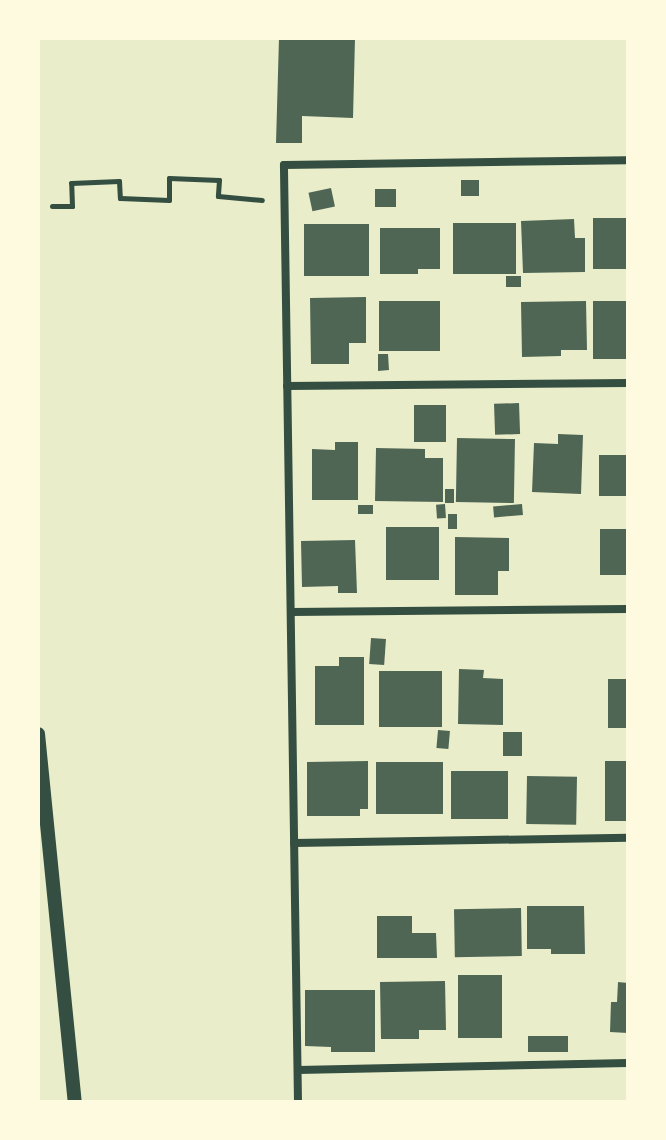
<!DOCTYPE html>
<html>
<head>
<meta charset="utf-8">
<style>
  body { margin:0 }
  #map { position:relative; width:666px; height:1140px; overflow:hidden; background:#e9edc9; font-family:"Source Sans 3",sans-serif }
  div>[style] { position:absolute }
  .building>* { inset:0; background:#4f6655; transform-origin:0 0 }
  .path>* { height:5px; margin:-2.5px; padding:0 2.5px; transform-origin:2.5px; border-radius:2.5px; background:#344e41 }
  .minor>* { height:8px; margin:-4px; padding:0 4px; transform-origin:4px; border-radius:4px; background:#344e41 }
  .tertiary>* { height:14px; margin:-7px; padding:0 7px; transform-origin:7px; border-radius:7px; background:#344e41 }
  span { translate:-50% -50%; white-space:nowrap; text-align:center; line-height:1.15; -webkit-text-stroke:8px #fefae0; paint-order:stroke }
  .frame { position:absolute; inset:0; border:40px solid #fefae0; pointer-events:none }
</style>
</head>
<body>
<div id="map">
  <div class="building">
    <div style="clip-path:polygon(279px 38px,355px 38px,353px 118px,302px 116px,302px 143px,276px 143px)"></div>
    <div style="left:479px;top:180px;width:16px;height:18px;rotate:90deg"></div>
    <div style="left:331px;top:188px;width:19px;height:23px;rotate:78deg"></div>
    <div style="left:375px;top:189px;width:21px;height:18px"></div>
    <div style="left:628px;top:218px;width:51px;height:35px;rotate:90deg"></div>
    <div style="clip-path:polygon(574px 219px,575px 238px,585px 238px,585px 272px,523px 273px,521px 221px)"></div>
    <div style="left:516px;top:223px;width:51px;height:63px;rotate:90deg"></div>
    <div style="left:304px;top:224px;width:65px;height:52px"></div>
    <div style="clip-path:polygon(380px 228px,440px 228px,440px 269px,418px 269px,418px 274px,380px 274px)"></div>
    <div style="left:521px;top:276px;width:11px;height:15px;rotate:90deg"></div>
    <div style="clip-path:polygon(366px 297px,366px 343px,349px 343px,349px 364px,311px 364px,310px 298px)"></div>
    <div style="left:379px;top:301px;width:61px;height:50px"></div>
    <div style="clip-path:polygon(586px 301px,587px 350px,561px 350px,561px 356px,522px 357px,521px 302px)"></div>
    <div style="left:628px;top:301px;width:58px;height:35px;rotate:90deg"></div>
    <div style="clip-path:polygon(378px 354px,388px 354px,389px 370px,378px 371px)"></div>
    <div style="left:519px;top:403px;width:31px;height:25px;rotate:88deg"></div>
    <div style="left:414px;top:405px;width:32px;height:37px"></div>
    <div style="clip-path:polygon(558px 434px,583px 435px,581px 494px,532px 492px,534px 443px,558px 444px)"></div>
    <div style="left:457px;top:438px;width:58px;height:64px;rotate:1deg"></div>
    <div style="clip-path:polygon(335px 442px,358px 442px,358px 500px,312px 500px,312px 449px,335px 450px)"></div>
    <div style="clip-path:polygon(376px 448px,425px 449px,425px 458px,443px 458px,443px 502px,375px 501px)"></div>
    <div style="left:599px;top:455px;width:29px;height:41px"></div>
    <div style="left:445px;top:489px;width:9px;height:14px"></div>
    <div style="left:445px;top:504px;width:14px;height:9px;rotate:86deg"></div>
    <div style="left:522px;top:504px;width:11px;height:29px;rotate:85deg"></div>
    <div style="left:358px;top:505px;width:15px;height:9px"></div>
    <div style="left:448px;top:514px;width:9px;height:15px"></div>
    <div style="left:386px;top:527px;width:53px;height:53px"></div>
    <div style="left:600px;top:529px;width:28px;height:46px"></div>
    <div style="clip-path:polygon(455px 537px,509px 538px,509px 571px,498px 571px,498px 595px,455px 595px)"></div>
    <div style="clip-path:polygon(355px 540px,357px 593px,338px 593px,338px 586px,302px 587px,301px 541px)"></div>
    <div style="left:371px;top:638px;width:15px;height:26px;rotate:4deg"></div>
    <div style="clip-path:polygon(339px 657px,364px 657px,364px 725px,315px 725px,315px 666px,339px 666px)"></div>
    <div style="clip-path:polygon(459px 669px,484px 670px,483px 678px,503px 679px,503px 725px,458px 724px)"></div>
    <div style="left:379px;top:671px;width:63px;height:56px"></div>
    <div style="left:608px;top:679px;width:20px;height:49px"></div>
    <div style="left:438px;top:730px;width:12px;height:18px;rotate:5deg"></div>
    <div style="left:503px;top:732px;width:19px;height:24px"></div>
    <div style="clip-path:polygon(368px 761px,368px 809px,360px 809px,360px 816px,307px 816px,307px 762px)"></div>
    <div style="left:605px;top:761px;width:23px;height:60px"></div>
    <div style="left:376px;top:762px;width:67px;height:52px"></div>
    <div style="left:451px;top:771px;width:57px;height:48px"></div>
    <div style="left:527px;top:776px;width:50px;height:48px;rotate:1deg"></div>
    <div style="clip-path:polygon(527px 906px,584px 906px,585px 954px,551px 954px,551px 949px,527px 949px)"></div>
    <div style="left:521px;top:908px;width:48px;height:67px;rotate:89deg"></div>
    <div style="clip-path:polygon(377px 916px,412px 916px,412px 933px,436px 933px,437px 958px,377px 958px)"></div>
    <div style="left:458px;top:975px;width:44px;height:63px"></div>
    <div style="clip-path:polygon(445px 981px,446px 1030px,419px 1030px,419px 1039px,381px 1039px,380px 982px)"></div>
    <div style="clip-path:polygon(618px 982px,628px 983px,628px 1033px,610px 1032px,611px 1002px,617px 1002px)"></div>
    <div style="clip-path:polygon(305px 990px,375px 990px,375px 1052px,331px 1052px,331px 1047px,305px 1046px)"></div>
    <div style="left:568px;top:1036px;width:16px;height:40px;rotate:90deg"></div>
  </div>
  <div class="path">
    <div style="left:52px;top:206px;width:20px"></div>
    <div style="left:72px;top:206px;width:23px;rotate:-92deg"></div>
    <div style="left:71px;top:183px;width:48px;rotate:-2.4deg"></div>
    <div style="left:119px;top:181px;width:17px;rotate:87deg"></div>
    <div style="left:120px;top:198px;width:49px;rotate:2.3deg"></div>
    <div style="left:169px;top:200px;width:22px;rotate:-90deg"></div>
    <div style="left:169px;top:178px;width:50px;rotate:2.3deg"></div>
    <div style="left:219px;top:180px;width:16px;rotate:94deg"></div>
    <div style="left:218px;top:196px;width:44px;rotate:5.2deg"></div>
  </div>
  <div class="minor">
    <div style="left:287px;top:386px;width:341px;rotate:-0.5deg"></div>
    <div style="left:291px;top:612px;width:337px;rotate:-0.5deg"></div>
    <div style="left:294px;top:843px;width:334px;rotate:-0.9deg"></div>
    <div style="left:298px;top:1070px;width:330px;rotate:-1.2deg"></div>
    <div style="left:298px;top:1102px;width:937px;rotate:-90.86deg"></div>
    <div style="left:284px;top:165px;width:344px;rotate:-0.8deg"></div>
  </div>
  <div class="tertiary">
    <div style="left:38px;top:734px;width:370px;rotate:84.3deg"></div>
  </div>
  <div class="frame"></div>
</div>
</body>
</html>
